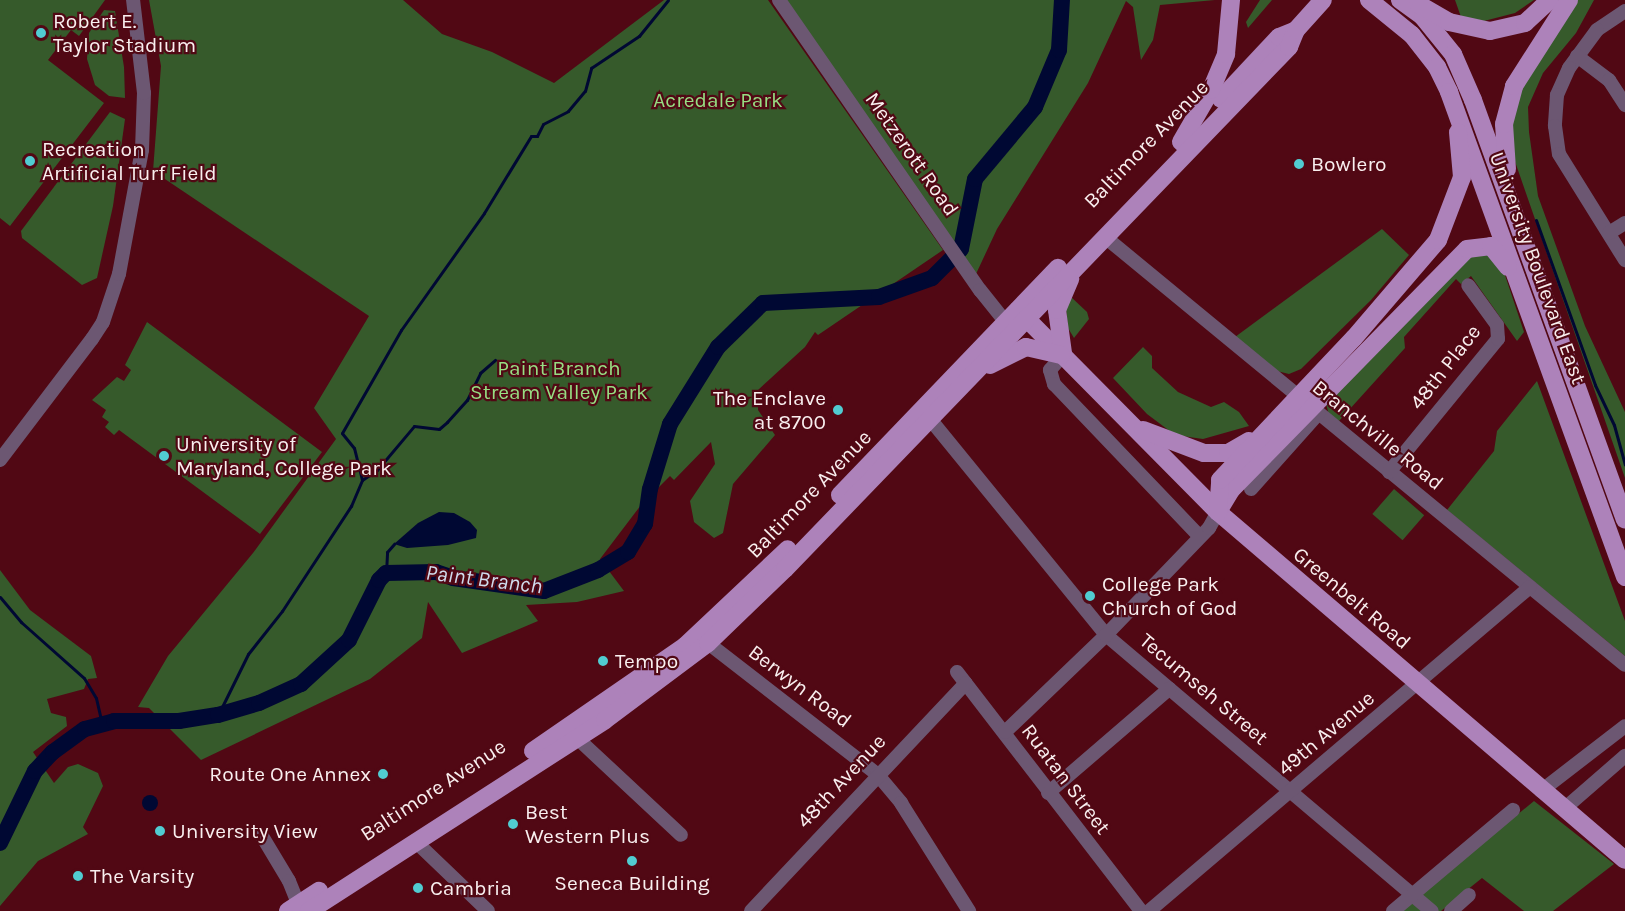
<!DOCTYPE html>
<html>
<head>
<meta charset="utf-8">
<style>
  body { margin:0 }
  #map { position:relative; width:1625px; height:911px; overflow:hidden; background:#510814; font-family:Karla,sans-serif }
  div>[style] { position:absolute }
  .green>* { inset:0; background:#365a2b; transform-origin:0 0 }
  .water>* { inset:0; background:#000833 }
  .round { border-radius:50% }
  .stream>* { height:3px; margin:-1.5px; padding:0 1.5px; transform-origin:1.5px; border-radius:1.5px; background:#000833 }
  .river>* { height:16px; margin:-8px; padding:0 8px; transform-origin:8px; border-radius:8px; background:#000833 }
  .minor>* { height:14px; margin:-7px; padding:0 7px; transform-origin:7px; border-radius:7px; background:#6c5772 }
  .major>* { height:18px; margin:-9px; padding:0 9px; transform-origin:9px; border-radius:9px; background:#ad82ba }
  .dots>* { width:16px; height:16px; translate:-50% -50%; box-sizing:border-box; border:3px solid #510814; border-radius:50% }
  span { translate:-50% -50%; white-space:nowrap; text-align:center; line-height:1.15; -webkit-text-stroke:4.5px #510814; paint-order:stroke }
  .poi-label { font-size:21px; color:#f9efef }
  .left { translate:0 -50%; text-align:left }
  .right { translate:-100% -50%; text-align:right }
  .park-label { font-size:21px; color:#97de83 }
  .street-label { font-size:21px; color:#f9efef }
  .water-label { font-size:22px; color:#cfdbed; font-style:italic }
</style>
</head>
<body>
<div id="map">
  <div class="green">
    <div style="clip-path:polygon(0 0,105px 0,79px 36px,71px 30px,48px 60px,104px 103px,10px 226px,0 218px)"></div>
    <div style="clip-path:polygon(149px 0,403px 0,442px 34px,492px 52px,554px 83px,664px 0,768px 0,943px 250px,818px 335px,815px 332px,805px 347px,758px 390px,758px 410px,775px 435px,733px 484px,723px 533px,714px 538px,694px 522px,690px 501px,715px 464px,711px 442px,674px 480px,670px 476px,641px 505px,600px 559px,624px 591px,577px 602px,526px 605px,538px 621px,462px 653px,428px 602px,422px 638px,370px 679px,201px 760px,149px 708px,138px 707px,168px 656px,253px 553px,336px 439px,314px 408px,369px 316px,153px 171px,161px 66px)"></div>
    <div style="clip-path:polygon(785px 0,1215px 0,1160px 5px,1153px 40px,1141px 60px,1133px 7px,1126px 1px,1088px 83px,997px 229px,976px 274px)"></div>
    <div style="clip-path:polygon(1260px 0,1272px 0,1248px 28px,1246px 22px)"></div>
    <div style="clip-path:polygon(1455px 0,1534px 0,1515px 13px,1484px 21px,1461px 17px)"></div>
    <div style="clip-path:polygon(1576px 0,1594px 0,1576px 33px,1543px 73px,1528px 107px,1529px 132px,1538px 196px,1585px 326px,1625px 412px,1625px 478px,1511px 150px,1510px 126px,1518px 95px)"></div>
    <div style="clip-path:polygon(104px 10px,115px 11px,124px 67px,125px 98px,109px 96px,95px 85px,87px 59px,89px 33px)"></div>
    <div style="clip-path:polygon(110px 112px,125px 119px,113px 206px,97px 278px,82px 285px,22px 238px,21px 231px)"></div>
    <div style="clip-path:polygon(1382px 229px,1409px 255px,1371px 300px,1301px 369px,1289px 374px,1277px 371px,1235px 337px)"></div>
    <div style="clip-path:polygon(1474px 253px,1486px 253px,1505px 275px,1524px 332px,1517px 341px,1471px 276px,1461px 284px,1456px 279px,1404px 337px,1405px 348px,1339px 421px,1329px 415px,1325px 400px)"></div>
    <div style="clip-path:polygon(1070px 296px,1087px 312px,1089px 319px,1074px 338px,1068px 328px,1066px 310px)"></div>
    <div style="clip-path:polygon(147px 322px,322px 452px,260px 534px,119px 430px,114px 435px,105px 427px,109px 422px,102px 417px,106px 410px,92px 400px,117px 377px,124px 381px,131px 370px,125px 365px)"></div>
    <div style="clip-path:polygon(1143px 347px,1152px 356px,1152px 368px,1178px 392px,1211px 407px,1224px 402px,1239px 412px,1249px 426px,1203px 439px,1175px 435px,1147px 414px,1113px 378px)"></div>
    <div style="clip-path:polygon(1537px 381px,1625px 621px,1625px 656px,1447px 510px,1494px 451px,1497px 431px)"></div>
    <div style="left:1394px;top:489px;width:40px;height:33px;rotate:41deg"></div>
    <div style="clip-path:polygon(0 570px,30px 610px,91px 656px,97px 678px,88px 679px,84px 689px,47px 699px,51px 713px,66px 717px,67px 726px,33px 752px,54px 783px,68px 767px,78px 764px,98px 773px,103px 786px,83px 827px,88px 834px,38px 861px,0 906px)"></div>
    <div style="clip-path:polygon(1534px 801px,1614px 864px,1553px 911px,1524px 911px,1482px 878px,1441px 911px,1401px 911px)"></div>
  </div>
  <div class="water">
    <div style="clip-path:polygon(439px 512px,454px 513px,470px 522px,477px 530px,476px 538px,448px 545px,407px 548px,394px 544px,418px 523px)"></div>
    <div class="round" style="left:142px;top:795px;width:16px;height:16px"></div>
  </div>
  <div class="stream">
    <div style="left:1536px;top:220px;width:175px;rotate:70.3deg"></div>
    <div style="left:1595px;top:385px;width:44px;rotate:64.6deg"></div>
    <div style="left:1614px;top:425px;width:41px;rotate:74.6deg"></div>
    <div style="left:362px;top:480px;width:33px;rotate:-104deg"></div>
    <div style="left:354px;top:448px;width:19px;rotate:-129deg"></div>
    <div style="left:342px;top:433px;width:119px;rotate:-60.2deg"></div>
    <div style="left:401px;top:330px;width:143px;rotate:-54.6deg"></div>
    <div style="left:484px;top:213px;width:90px;rotate:-58.6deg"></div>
    <div style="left:531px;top:136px;width:6px"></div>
    <div style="left:537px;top:136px;width:13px;rotate:-63deg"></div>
    <div style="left:543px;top:124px;width:28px;rotate:-27deg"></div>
    <div style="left:568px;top:111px;width:26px;rotate:-50deg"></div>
    <div style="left:585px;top:91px;width:24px;rotate:-75deg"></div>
    <div style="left:591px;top:68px;width:58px;rotate:-33.7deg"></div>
    <div style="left:639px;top:36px;width:46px;rotate:-51.1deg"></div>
    <div style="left:386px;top:573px;width:21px;rotate:-87deg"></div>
    <div style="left:387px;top:552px;width:11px;rotate:-49deg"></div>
    <div style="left:0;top:597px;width:33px;rotate:50deg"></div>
    <div style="left:21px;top:622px;width:84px;rotate:41.6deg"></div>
    <div style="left:84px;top:678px;width:23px;rotate:59deg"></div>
    <div style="left:96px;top:698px;width:26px;rotate:77deg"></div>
    <div style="left:218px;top:715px;width:68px;rotate:-63.8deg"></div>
    <div style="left:248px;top:654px;width:55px;rotate:-51.7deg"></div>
    <div style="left:282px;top:611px;width:126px;rotate:-56.7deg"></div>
    <div style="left:351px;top:506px;width:28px;rotate:-67deg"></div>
    <div style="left:362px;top:480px;width:18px;rotate:-34deg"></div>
    <div style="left:377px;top:470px;width:57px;rotate:-49.9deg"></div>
    <div style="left:414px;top:426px;width:25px;rotate:7deg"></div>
    <div style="left:439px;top:429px;width:11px;rotate:-41deg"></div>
    <div style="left:447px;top:422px;width:30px;rotate:-48deg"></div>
    <div style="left:467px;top:400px;width:30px;rotate:-64deg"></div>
    <div style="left:480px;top:373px;width:20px;rotate:-41deg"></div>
  </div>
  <div class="river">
    <div style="left:0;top:843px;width:80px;rotate:-64.1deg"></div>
    <div style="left:35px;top:771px;width:26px;rotate:-47deg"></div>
    <div style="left:53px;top:752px;width:39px;rotate:-36deg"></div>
    <div style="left:85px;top:729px;width:30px;rotate:-15deg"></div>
    <div style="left:114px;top:721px;width:65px"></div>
    <div style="left:179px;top:721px;width:39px;rotate:-9deg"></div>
    <div style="left:218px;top:715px;width:43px;rotate:-16.3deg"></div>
    <div style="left:259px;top:703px;width:46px;rotate:-24.3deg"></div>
    <div style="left:301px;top:684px;width:65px;rotate:-42.5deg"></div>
    <div style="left:349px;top:640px;width:67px;rotate:-63.4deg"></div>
    <div style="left:379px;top:580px;width:10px;rotate:-45deg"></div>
    <div style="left:386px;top:573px;width:50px;rotate:-1.1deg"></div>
    <div style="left:436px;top:572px;width:18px;rotate:19deg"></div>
    <div style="left:453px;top:578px;width:92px;rotate:8.1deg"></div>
    <div style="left:544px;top:591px;width:58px;rotate:-21.3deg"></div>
    <div style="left:598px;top:570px;width:35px;rotate:-31deg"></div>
    <div style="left:628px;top:552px;width:33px;rotate:-59deg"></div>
    <div style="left:645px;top:524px;width:35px;rotate:-82deg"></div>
    <div style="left:650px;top:489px;width:68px;rotate:-72.9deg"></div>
    <div style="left:670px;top:424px;width:91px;rotate:-58.1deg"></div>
    <div style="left:718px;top:347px;width:63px;rotate:-44.4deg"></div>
    <div style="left:763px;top:303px;width:116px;rotate:-3deg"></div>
    <div style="left:879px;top:297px;width:56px;rotate:-19.7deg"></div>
    <div style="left:932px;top:278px;width:41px;rotate:-45deg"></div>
    <div style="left:961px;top:249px;width:71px;rotate:-78.7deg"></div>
    <div style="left:975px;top:179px;width:94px;rotate:-50.2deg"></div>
    <div style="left:1035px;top:107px;width:62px;rotate:-67.2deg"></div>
    <div style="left:1059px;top:50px;width:50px;rotate:-86.6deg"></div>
  </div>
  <div class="minor">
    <div style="left:779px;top:0;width:353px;rotate:55.3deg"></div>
    <div style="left:980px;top:290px;width:51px;rotate:51.3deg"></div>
    <div style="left:1625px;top:11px;width:34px;rotate:146deg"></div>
    <div style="left:1597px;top:30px;width:47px;rotate:126.4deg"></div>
    <div style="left:1569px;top:68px;width:30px;rotate:114deg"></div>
    <div style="left:1557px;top:95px;width:31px;rotate:94deg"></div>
    <div style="left:1555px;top:126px;width:28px;rotate:82deg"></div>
    <div style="left:1559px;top:154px;width:125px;rotate:58.1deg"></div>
    <div style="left:1577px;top:56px;width:40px;rotate:37deg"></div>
    <div style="left:1609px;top:80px;width:30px;rotate:57deg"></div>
    <div style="left:1609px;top:233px;width:19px;rotate:-32deg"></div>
    <div style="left:1105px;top:237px;width:673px;rotate:39.46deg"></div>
    <div style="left:1063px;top:355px;width:20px;rotate:131deg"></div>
    <div style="left:1050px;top:370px;width:15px;rotate:74deg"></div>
    <div style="left:1054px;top:384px;width:211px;rotate:46.3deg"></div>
    <div style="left:930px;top:419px;width:279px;rotate:50.8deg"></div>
    <div style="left:1106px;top:635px;width:427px;rotate:40.3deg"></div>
    <div style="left:0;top:460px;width:152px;rotate:-52.8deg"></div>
    <div style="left:92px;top:339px;width:20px;rotate:-57deg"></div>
    <div style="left:103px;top:322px;width:51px;rotate:-71.6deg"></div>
    <div style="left:119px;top:274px;width:126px;rotate:-79.5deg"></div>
    <div style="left:142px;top:150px;width:57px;rotate:-88deg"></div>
    <div style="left:144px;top:93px;width:94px;rotate:-96.7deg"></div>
    <div style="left:1389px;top:472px;width:172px;rotate:-50.7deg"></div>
    <div style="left:1498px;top:339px;width:14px;rotate:-94deg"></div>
    <div style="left:1497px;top:325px;width:49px;rotate:-125.9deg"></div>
    <div style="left:1251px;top:489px;width:101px;rotate:-48.2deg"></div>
    <div style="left:708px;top:643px;width:214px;rotate:37.8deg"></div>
    <div style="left:877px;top:774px;width:38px;rotate:50deg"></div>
    <div style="left:901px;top:803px;width:128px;rotate:57.8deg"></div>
    <div style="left:957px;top:672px;width:302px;rotate:52.4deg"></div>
    <div style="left:1005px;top:732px;width:140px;rotate:-43.8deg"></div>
    <div style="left:1106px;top:635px;width:149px;rotate:-46.1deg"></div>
    <div style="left:1209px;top:528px;width:18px;rotate:-61deg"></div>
    <div style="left:577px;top:738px;width:142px;rotate:43deg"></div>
    <div style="left:1541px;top:791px;width:106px;rotate:-37.7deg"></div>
    <div style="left:1048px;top:793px;width:160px;rotate:-40.7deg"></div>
    <div style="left:1564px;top:809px;width:81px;rotate:-41deg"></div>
    <div style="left:262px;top:836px;width:52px;rotate:59deg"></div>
    <div style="left:289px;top:881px;width:32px;rotate:68deg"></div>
    <div style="left:415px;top:841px;width:101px;rotate:43.8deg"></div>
    <div style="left:751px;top:911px;width:313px;rotate:-46.7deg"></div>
    <div style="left:1149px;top:911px;width:500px;rotate:-40.38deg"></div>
    <div style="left:1393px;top:911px;width:157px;rotate:-40.1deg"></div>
    <div style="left:1451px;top:911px;width:24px;rotate:-42deg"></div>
  </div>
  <div class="major">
    <div style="left:1369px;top:0;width:55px;rotate:39.1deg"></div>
    <div style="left:1412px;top:35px;width:41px;rotate:52deg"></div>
    <div style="left:1437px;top:67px;width:28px;rotate:64deg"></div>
    <div style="left:1449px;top:92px;width:516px;rotate:70.05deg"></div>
    <div style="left:1400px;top:0;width:29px;rotate:36deg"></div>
    <div style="left:1423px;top:17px;width:48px;rotate:51deg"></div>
    <div style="left:1453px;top:54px;width:50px;rotate:66.5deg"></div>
    <div style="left:1473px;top:100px;width:446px;rotate:70.1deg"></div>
    <div style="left:1418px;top:4px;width:36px;rotate:30deg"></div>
    <div style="left:1449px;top:22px;width:42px;rotate:12.4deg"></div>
    <div style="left:1490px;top:31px;width:36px;rotate:-13deg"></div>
    <div style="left:1525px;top:23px;width:34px;rotate:-43deg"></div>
    <div style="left:1221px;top:99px;width:85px;rotate:-46.9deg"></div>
    <div style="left:1279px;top:37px;width:18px;rotate:-22deg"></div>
    <div style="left:1181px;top:142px;width:60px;rotate:-60deg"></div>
    <div style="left:1211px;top:90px;width:39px;rotate:-67deg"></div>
    <div style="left:1226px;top:54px;width:54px;rotate:-84.7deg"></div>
    <div style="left:1507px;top:169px;width:45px;rotate:-93.8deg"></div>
    <div style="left:1504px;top:124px;width:39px;rotate:-75deg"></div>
    <div style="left:1514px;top:86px;width:102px;rotate:-57.4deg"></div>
    <div style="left:1018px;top:310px;width:284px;rotate:45.3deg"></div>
    <div style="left:1218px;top:512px;width:535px;rotate:40.53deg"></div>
    <div style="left:1063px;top:353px;width:43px;rotate:-97.9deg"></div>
    <div style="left:1057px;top:310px;width:34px;rotate:-67deg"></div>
    <div style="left:990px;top:365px;width:40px;rotate:-26.6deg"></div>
    <div style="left:1026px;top:347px;width:36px;rotate:13deg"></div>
    <div style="left:1143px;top:430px;width:65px;rotate:20.7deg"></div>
    <div style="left:1204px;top:453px;width:24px"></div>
    <div style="left:1228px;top:453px;width:24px;rotate:-30deg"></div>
    <div style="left:840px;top:495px;width:315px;rotate:-46.2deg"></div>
    <div style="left:1219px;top:510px;width:23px;rotate:-59deg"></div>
    <div style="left:1231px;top:490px;width:337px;rotate:-45.6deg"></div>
    <div style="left:1467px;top:249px;width:24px;rotate:-7deg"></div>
    <div style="left:1491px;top:246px;width:27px;rotate:51deg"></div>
    <div style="left:1218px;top:512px;width:32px;rotate:-86deg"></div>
    <div style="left:1220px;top:480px;width:195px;rotate:-46.7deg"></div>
    <div style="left:1354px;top:338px;width:129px;rotate:-49.4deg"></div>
    <div style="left:1438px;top:240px;width:67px;rotate:-69.1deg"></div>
    <div style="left:1462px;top:177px;width:45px;rotate:-95.1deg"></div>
    <div style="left:533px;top:751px;width:185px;rotate:-34.6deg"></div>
    <div style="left:685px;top:646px;width:141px;rotate:-43.3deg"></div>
    <div style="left:288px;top:911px;width:37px;rotate:-33deg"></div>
    <div style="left:309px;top:911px;width:352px;rotate:-32.8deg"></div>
    <div style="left:605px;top:720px;width:129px;rotate:-36.8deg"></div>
    <div style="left:708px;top:643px;width:107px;rotate:-43.9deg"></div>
    <div style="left:785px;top:569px;width:726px;rotate:-46.01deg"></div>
    <div style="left:1289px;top:47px;width:18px;rotate:-68deg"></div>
    <div style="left:1296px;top:30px;width:40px;rotate:-48deg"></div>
  </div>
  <div class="dots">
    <div style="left:41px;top:33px;background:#51ccd1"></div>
    <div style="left:30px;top:161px;background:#51ccd1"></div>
    <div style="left:1299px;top:164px;background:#51ccd1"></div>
    <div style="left:838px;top:410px;background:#51ccd1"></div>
    <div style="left:164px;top:456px;background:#51ccd1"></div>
    <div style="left:1090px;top:596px;background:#51ccd1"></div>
    <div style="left:603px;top:661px;background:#51ccd1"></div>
    <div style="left:383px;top:774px;background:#51ccd1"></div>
    <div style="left:513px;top:824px;background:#51ccd1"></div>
    <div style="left:160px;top:831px;background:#51ccd1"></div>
    <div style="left:632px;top:861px;background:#51ccd1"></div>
    <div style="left:78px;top:876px;background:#51ccd1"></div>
    <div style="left:418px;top:888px;background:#51ccd1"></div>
  </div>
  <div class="poi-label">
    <span class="left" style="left:53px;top:33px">Robert E.<br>Taylor Stadium</span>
    <span class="left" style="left:42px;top:161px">Recreation<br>Artificial Turf Field</span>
    <span class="left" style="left:1311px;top:164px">Bowlero</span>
    <span class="right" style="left:826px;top:410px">The Enclave<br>at 8700</span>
    <span class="left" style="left:176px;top:456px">University of<br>Maryland, College Park</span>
    <span class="left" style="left:1102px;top:596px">College Park<br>Church of God</span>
    <span class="left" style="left:615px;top:661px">Tempo</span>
    <span class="right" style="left:371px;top:774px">Route One Annex</span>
    <span class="left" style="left:525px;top:824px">Best<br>Western Plus</span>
    <span class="left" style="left:172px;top:831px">University View</span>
    <span class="left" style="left:90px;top:876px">The Varsity</span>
    <span style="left:632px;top:883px">Seneca Building</span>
    <span class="left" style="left:430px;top:888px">Cambria</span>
  </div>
  <div class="park-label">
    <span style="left:718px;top:100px">Acredale Park</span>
    <span style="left:559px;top:380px">Paint Branch<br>Stream Valley Park</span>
  </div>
  <div class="street-label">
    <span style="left:1146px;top:144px;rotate:-46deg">Baltimore Avenue</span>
    <span style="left:912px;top:154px;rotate:55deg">Metzerott Road</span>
    <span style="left:1538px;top:268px;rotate:70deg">University Boulevard East</span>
    <span style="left:1445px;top:367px;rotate:-52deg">48th Place</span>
    <span style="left:1378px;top:435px;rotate:39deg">Branchville Road</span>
    <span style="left:809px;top:494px;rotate:-46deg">Baltimore Avenue</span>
    <span style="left:1352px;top:598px;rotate:40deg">Greenbelt Road</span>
    <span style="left:800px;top:686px;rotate:37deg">Berwyn Road</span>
    <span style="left:1204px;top:689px;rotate:40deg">Tecumseh Street</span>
    <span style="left:1326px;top:733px;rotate:-40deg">49th Avenue</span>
    <span style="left:1066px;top:779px;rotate:53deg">Ruatan Street</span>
    <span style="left:841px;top:781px;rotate:-47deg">48th Avenue</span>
    <span style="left:433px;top:790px;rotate:-33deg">Baltimore Avenue</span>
  </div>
  <div class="water-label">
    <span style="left:484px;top:580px;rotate:7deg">Paint Branch</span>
  </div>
</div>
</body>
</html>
